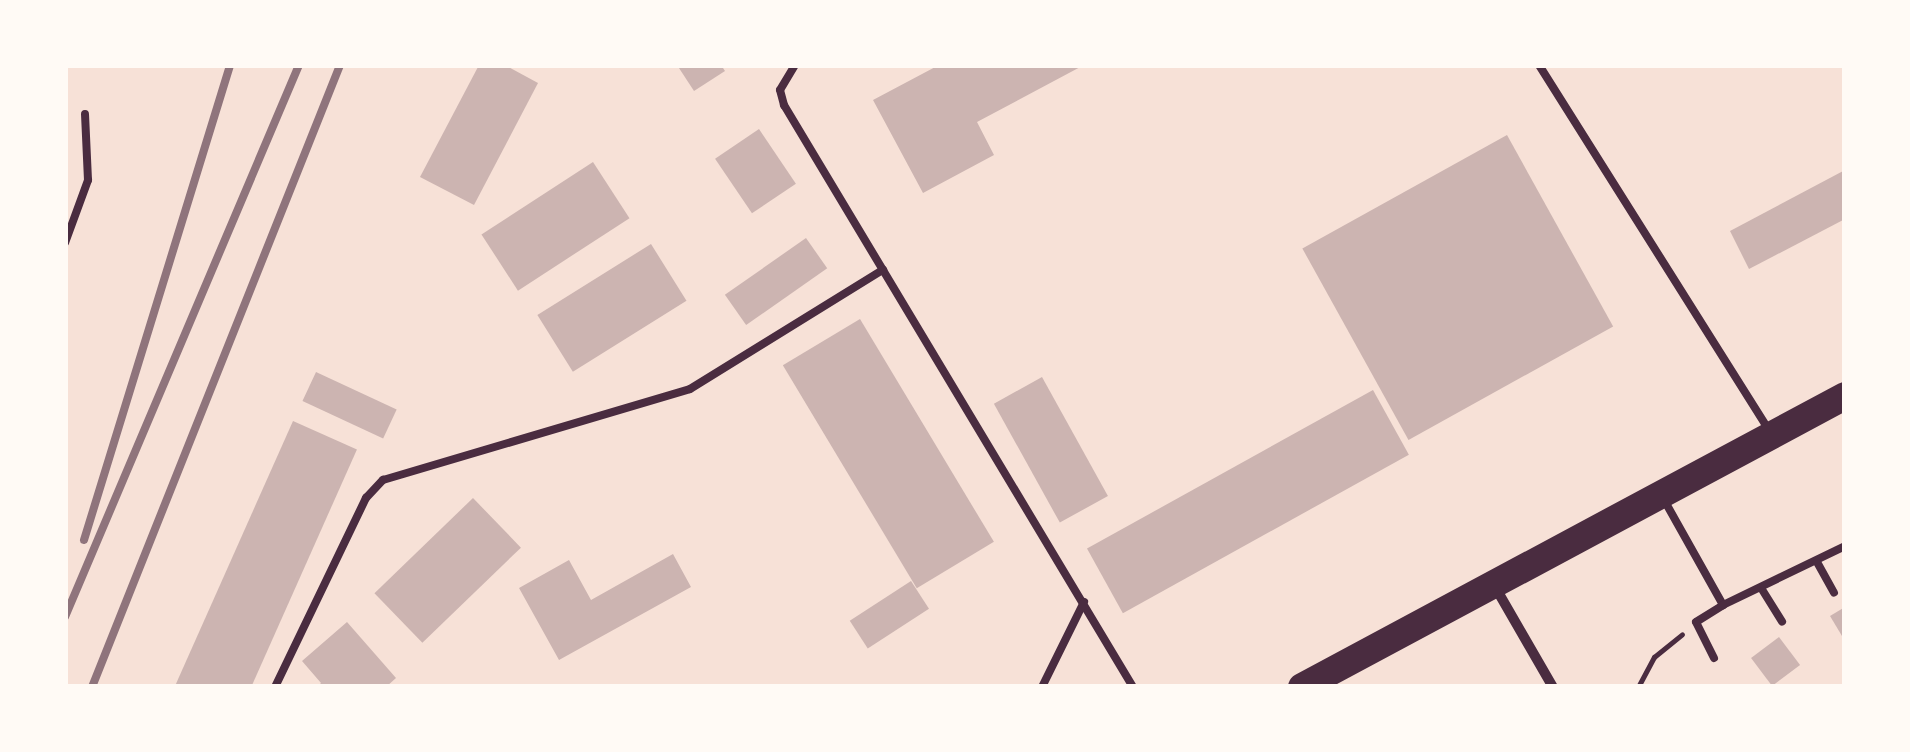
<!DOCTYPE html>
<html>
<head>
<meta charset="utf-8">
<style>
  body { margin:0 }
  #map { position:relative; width:1910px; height:752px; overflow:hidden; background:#f7e1d7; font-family:"PT Sans",sans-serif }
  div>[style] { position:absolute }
  .building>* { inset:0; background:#ccb4b1; transform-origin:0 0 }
  .path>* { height:5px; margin:-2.5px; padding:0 2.5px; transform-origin:2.5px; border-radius:2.5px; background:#4a2c40 }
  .service>* { height:8px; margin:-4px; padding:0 4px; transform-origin:4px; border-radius:4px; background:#4a2c40 }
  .minor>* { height:10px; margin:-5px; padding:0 5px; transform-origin:5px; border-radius:5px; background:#4a2c40 }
  .trunk>* { height:28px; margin:-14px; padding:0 14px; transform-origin:14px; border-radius:14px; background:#4a2c40 }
  .rail>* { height:8px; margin:-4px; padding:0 4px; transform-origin:4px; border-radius:4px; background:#8f747c }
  span { translate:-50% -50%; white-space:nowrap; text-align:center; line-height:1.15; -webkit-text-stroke:8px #fffaf5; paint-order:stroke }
  .frame { position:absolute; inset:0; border:68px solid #fffaf5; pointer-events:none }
</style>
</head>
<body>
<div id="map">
  <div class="building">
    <div style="clip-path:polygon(479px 65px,505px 65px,538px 83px,474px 205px,420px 177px)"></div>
    <div style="clip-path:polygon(677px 65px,721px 65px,725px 71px,694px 91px)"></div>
    <div style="clip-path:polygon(939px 65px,1084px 65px,977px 122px,994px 155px,923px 193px,873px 100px)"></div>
    <div style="left:759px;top:129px;width:66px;height:53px;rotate:56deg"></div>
    <div style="left:1507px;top:135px;width:219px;height:234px;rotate:61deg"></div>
    <div style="left:593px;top:162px;width:67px;height:133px;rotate:57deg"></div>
    <div style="clip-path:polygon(1845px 170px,1845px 219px,1749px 269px,1730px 231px)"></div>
    <div style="left:806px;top:238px;width:37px;height:99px;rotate:55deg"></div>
    <div style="left:651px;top:244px;width:67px;height:134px;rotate:58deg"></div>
    <div style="left:860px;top:319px;width:260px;height:90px;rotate:59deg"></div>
    <div style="left:316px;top:372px;width:89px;height:32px;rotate:25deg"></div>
    <div style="left:1042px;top:377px;width:136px;height:55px;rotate:61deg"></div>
    <div style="left:1373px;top:390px;width:74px;height:327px;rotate:61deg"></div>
    <div style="left:293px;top:421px;width:70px;height:292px;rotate:24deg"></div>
    <div style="left:473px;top:498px;width:69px;height:137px;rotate:46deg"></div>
    <div style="clip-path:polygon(673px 554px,691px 587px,559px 660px,519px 588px,569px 560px,591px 600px)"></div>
    <div style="left:911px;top:581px;width:33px;height:73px;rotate:57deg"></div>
    <div style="clip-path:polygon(1845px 607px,1845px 641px,1830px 616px)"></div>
    <div style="clip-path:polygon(347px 622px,396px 678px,386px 687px,317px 687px,321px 683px,302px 661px)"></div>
    <div style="left:1779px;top:637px;width:35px;height:35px;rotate:53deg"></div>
  </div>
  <div class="path">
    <div style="left:1638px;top:687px;width:34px;rotate:-62deg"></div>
    <div style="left:1654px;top:657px;width:36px;rotate:-39deg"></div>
  </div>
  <div class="service">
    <div style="left:795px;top:65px;width:29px;rotate:121deg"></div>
    <div style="left:780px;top:90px;width:16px;rotate:75deg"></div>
    <div style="left:784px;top:105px;width:679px;rotate:59.05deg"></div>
    <div style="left:1539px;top:65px;width:430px;rotate:57.8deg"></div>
    <div style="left:65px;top:243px;width:67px;rotate:-69.9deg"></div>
    <div style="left:88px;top:180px;width:66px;rotate:-92.6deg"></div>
    <div style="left:1663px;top:498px;width:123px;rotate:60.7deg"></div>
    <div style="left:1723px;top:605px;width:136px;rotate:-25.8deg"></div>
    <div style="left:1817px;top:562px;width:35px;rotate:61deg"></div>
    <div style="left:1763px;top:591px;width:36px;rotate:58deg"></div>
    <div style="left:1714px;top:658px;width:40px;rotate:-116.6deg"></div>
    <div style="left:1696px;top:622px;width:32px;rotate:-32deg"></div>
    <div style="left:275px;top:687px;width:210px;rotate:-64.3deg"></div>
    <div style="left:366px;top:498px;width:25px;rotate:-47deg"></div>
    <div style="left:383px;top:480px;width:320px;rotate:-16.5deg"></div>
    <div style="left:690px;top:389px;width:227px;rotate:-31.7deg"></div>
    <div style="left:1042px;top:687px;width:95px;rotate:-63.7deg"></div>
  </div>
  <div class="minor">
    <div style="left:1494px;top:585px;width:118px;rotate:60deg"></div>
  </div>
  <div class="trunk">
    <div style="left:1302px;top:687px;width:616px;rotate:-28.19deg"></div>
  </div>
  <div class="rail">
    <div style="left:84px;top:540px;width:497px;rotate:-72.9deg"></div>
    <div style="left:65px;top:617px;width:600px;rotate:-67.03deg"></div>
    <div style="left:92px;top:687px;width:670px;rotate:-68.26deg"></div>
  </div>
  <div class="frame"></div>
</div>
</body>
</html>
